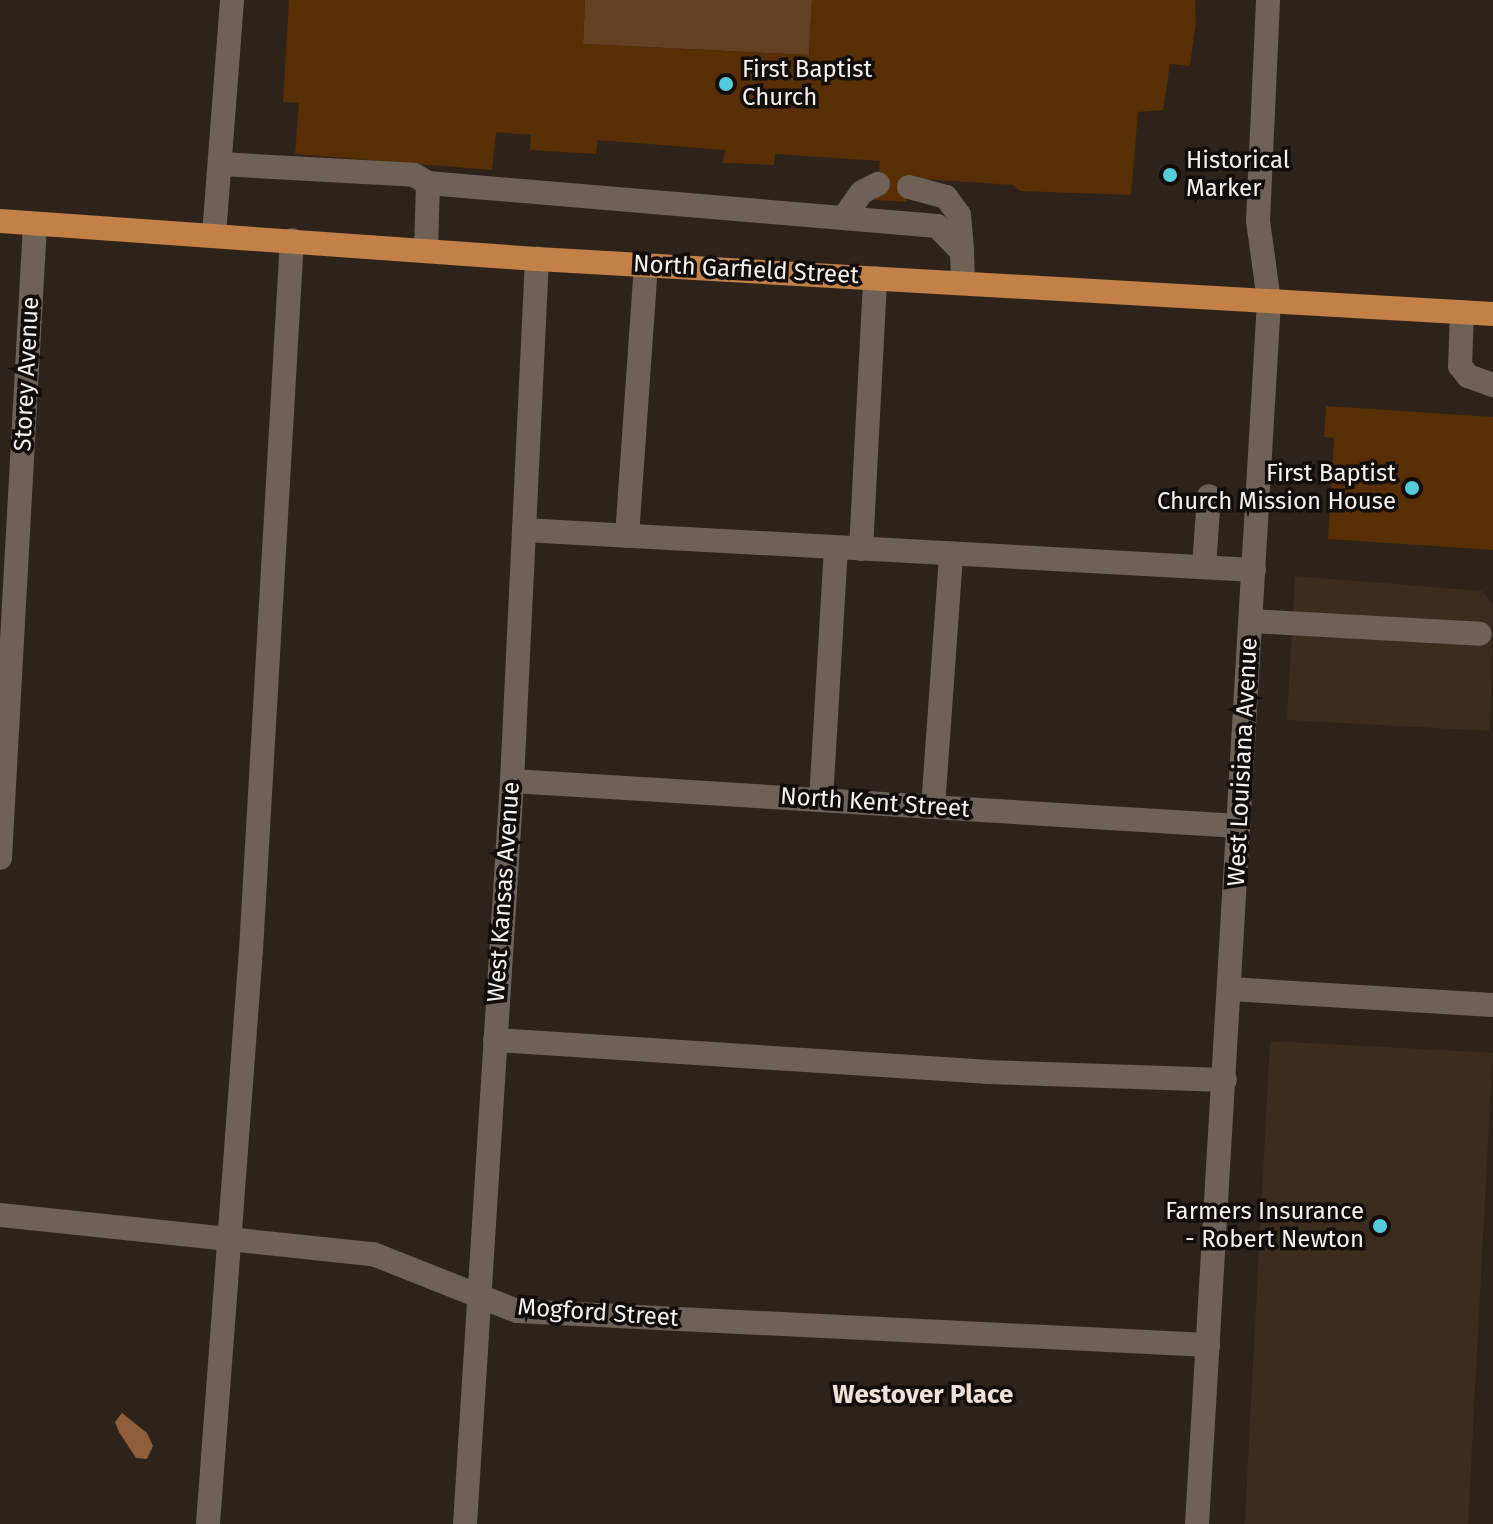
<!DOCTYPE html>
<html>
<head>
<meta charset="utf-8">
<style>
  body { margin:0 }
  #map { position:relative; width:1493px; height:1524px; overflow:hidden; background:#2d231b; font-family:"Fira Sans",sans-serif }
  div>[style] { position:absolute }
  .built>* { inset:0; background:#3b2c20; transform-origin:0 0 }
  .green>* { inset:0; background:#644023 }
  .water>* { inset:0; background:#8d5e39 }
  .building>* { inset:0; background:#582e04 }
  .minor>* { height:24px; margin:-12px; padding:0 12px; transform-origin:12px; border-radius:12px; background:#6d6158 }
  .major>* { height:24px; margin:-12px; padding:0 12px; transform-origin:12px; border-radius:12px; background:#c38147 }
  .dots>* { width:22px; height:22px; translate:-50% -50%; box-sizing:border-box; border:4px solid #120d0a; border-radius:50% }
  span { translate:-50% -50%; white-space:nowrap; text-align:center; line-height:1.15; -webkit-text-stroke:7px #120d0a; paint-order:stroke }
  .poi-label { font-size:24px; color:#f9f1ec }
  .left { translate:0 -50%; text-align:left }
  .right { translate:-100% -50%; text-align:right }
  .street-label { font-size:24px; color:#f9f1ec }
  .neighbourhood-label { font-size:26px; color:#efe1d7; font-weight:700 }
</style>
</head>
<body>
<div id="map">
  <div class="built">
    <div style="clip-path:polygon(1295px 576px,1482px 591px,1493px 604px,1490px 731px,1287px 720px)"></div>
    <div style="left:1270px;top:1041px;width:223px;height:484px;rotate:3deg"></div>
  </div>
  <div class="green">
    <div style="clip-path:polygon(585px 0,812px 0,809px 55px,583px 44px)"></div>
  </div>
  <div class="water">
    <div style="clip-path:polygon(122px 1413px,147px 1433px,153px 1446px,147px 1459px,136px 1458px,119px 1432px,115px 1422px)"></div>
  </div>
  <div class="building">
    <div style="clip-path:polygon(289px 0,585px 0,583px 44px,809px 55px,812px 0,1195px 0,1196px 21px,1190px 66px,1170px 64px,1163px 110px,1138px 112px,1131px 195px,1020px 191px,1013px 185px,910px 178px,907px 202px,875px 200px,880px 161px,775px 154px,774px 165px,723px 163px,725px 150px,598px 140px,596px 154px,530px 150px,531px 135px,496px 132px,492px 170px,295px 154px,299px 103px,283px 102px)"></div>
    <div style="clip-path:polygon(1326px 406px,1493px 417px,1493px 550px,1328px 539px,1334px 438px,1324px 437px)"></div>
  </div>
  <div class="minor">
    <div style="left:220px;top:164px;width:194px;rotate:3.2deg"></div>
    <div style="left:414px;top:175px;width:16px;rotate:30deg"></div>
    <div style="left:428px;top:183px;width:68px;rotate:91.7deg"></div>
    <div style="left:428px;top:183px;width:511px;rotate:4.83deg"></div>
    <div style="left:937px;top:226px;width:36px;rotate:46deg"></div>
    <div style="left:962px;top:252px;width:31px;rotate:88deg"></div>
    <div style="left:909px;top:187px;width:38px;rotate:15deg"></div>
    <div style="left:946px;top:197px;width:22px;rotate:54deg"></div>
    <div style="left:959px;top:215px;width:37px;rotate:85deg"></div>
    <div style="left:845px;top:216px;width:29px;rotate:-55deg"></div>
    <div style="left:862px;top:192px;width:18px;rotate:-27deg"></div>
    <div style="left:214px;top:235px;width:236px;rotate:-85.6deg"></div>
    <div style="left:1462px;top:312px;width:54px;rotate:92.1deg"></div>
    <div style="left:1460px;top:366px;width:13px;rotate:51deg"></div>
    <div style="left:1468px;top:376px;width:27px;rotate:20deg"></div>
    <div style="left:524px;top:530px;width:731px;rotate:3.14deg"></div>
    <div style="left:627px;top:536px;width:272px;rotate:-86deg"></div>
    <div style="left:861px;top:549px;width:271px;rotate:-87deg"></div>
    <div style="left:1204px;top:567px;width:71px;rotate:-86deg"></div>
    <div style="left:1251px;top:621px;width:229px;rotate:3.2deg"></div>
    <div style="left:512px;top:781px;width:728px;rotate:3.54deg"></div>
    <div style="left:821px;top:800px;width:252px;rotate:-86.6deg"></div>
    <div style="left:933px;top:807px;width:254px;rotate:-85.9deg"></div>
    <div style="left:0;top:858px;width:635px;rotate:-86.84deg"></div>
    <div style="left:1230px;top:989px;width:263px;rotate:3.5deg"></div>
    <div style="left:495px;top:1040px;width:492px;rotate:3.7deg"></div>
    <div style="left:986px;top:1072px;width:239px;rotate:1.9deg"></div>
    <div style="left:0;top:1215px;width:375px;rotate:6deg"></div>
    <div style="left:373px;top:1254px;width:155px;rotate:21.6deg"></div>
    <div style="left:517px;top:1311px;width:692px;rotate:2.82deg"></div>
    <div style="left:208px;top:1524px;width:576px;rotate:-85.72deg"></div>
    <div style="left:251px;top:950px;width:711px;rotate:-86.7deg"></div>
    <div style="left:465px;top:1524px;width:744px;rotate:-86.38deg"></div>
    <div style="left:512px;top:781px;width:523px;rotate:-87.26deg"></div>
    <div style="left:1197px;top:1524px;width:1225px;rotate:-86.63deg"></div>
    <div style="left:1269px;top:301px;width:81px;rotate:-97.8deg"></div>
    <div style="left:1258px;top:221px;width:221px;rotate:-87.4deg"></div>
  </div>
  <div class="major">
    <div style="left:0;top:221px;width:538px;rotate:4.05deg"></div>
    <div style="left:537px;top:259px;width:958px;rotate:3.29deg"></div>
  </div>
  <div class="dots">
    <div style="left:726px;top:84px;background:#53cbdb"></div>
    <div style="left:1170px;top:175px;background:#53cbdb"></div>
    <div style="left:1412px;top:488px;background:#53cbdb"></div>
    <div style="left:1380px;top:1226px;background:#53cbdb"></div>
  </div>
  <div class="poi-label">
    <span class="left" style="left:742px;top:84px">First Baptist<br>Church</span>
    <span class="left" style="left:1186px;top:175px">Historical<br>Marker</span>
    <span class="right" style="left:1396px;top:488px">First Baptist<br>Church Mission House</span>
    <span class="right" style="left:1364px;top:1226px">Farmers Insurance<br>- Robert Newton</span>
  </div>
  <div class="street-label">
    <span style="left:746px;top:270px;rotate:3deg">North Garfield Street</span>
    <span style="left:27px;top:374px;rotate:-87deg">Storey Avenue</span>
    <span style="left:1243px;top:762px;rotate:-87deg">West Louisiana Avenue</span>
    <span style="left:875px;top:803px;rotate:4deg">North Kent Street</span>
    <span style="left:504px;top:892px;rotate:-86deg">West Kansas Avenue</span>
    <span style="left:598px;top:1313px;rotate:4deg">Mogford Street</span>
  </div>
  <div class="neighbourhood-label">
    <span style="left:923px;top:1395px">Westover Place</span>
  </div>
</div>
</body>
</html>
